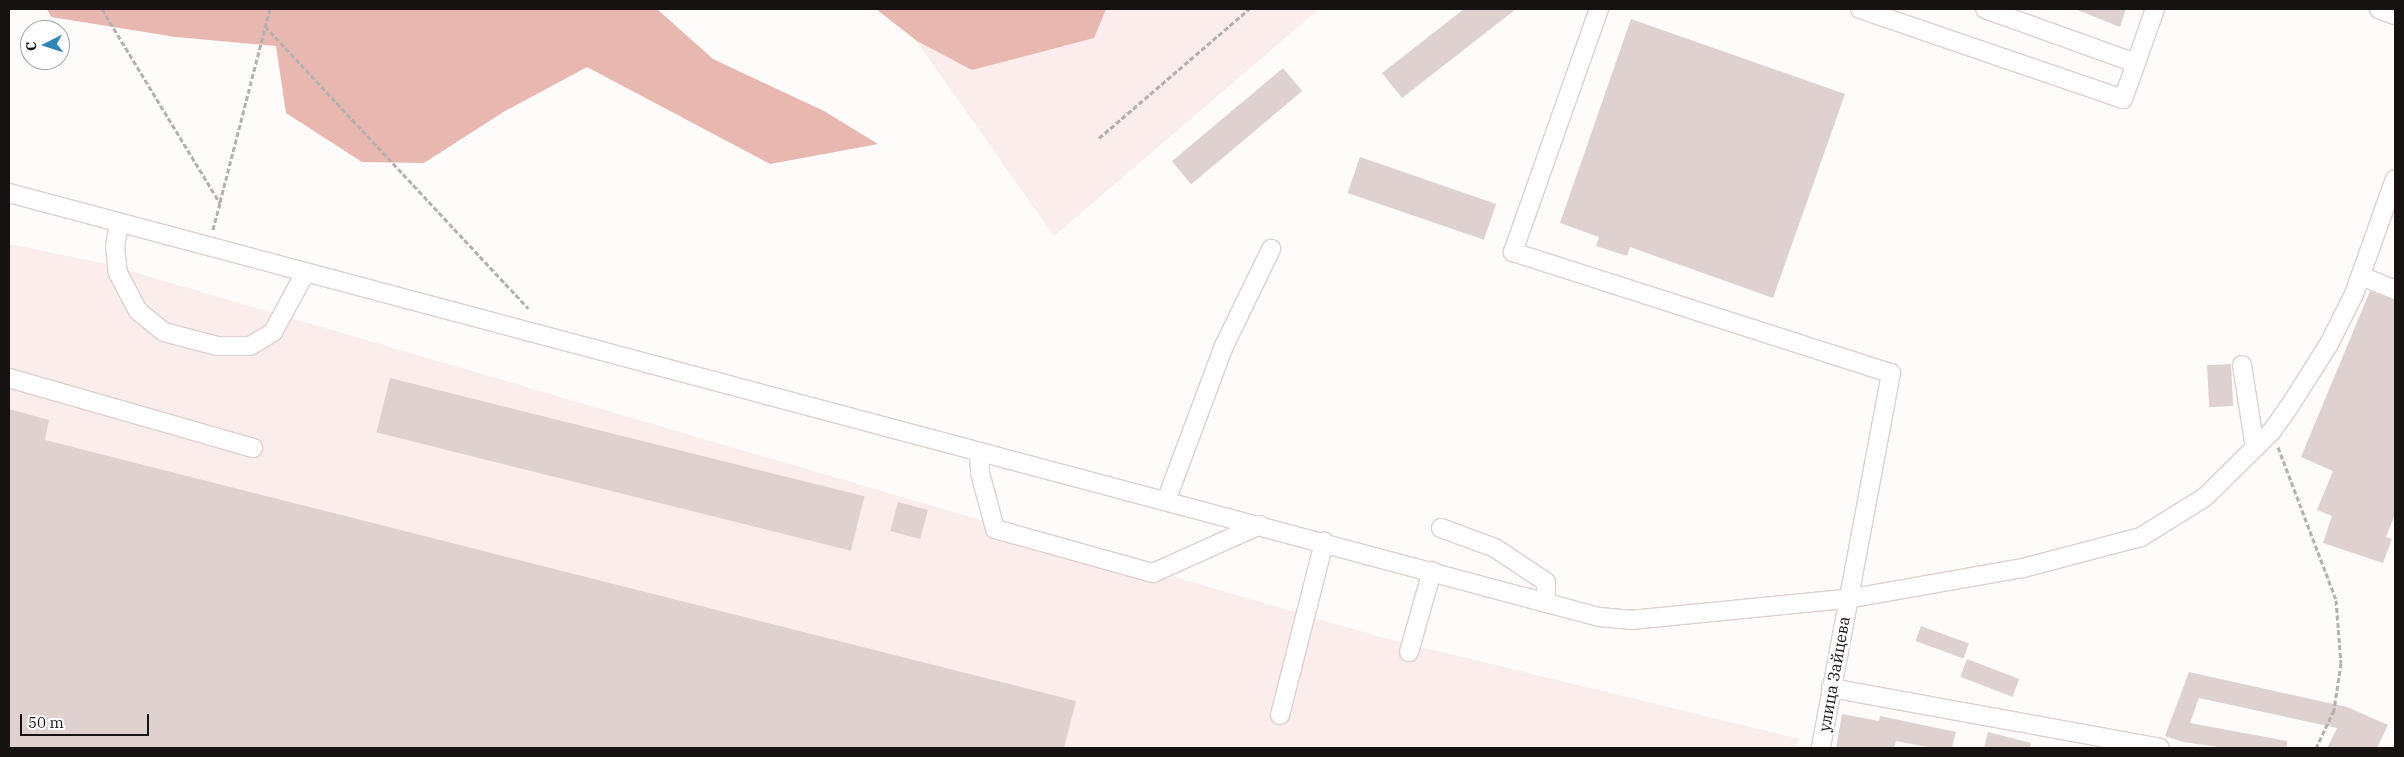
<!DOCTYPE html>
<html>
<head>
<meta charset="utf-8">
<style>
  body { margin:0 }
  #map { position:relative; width:2404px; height:757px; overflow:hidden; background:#fefbfb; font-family:"IBM Plex Serif",serif }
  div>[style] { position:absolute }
  .built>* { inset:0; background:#faedeb }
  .forest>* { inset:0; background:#e7b7b0 }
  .building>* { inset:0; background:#ded1cf; transform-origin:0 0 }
  .path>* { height:3px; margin-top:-1.5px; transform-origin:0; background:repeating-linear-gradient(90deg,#b3b0af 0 5px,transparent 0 7.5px) }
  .roads { filter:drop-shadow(1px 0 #ddd0ce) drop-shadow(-1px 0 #ddd0ce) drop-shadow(0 1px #ddd0ce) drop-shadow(0 -1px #ddd0ce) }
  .minor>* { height:18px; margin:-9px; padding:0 9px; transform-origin:9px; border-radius:9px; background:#fff }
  span { translate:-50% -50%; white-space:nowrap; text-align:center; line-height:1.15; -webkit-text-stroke:5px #fff; paint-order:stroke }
  .street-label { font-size:16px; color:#161211 }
  .frame { position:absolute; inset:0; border:10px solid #161211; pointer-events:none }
  .north { position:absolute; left:20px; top:20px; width:50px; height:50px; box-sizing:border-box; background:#fff; border:1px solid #a2a0a0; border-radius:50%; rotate:265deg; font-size:14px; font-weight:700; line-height:20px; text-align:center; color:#161211 }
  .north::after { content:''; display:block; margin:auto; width:18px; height:22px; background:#3085b4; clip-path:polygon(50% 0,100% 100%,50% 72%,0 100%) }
  .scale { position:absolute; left:20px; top:714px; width:129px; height:22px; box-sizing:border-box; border:2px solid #161211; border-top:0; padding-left:6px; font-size:15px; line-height:18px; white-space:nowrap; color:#161211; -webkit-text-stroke:4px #fff; paint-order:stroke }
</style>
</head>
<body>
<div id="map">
  <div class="built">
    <div style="clip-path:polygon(894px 9px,1319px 9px,1054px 236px)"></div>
    <div style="clip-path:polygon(9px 244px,106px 264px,1380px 637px,1799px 739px,1796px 748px,9px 748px)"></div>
  </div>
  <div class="forest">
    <div style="clip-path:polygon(47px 9px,657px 9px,713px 59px,824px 111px,878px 144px,770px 164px,587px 67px,505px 111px,424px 163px,362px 162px,286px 113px,276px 46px,176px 37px,51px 17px)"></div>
    <div style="clip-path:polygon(876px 9px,1106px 9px,1094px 38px,972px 70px,917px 41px)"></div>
  </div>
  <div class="building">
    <div style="clip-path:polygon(1464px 9px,1516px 9px,1402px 98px,1382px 73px)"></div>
    <div style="clip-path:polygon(2075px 9px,2126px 9px,2120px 27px)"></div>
    <div style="clip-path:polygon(1631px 19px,1845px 94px,1773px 298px,1630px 247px,1627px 256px,1596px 246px,1599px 237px,1560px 223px)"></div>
    <div style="left:1283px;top:68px;width:30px;height:145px;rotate:50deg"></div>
    <div style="left:1360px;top:157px;width:144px;height:38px;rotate:19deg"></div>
    <div style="clip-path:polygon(2370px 291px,2395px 300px,2395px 514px,2386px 537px,2392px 539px,2383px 563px,2323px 543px,2332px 516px,2317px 510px,2333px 471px,2301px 457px)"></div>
    <div style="left:2231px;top:364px;width:42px;height:24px;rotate:87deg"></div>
    <div style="left:390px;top:378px;width:489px;height:56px;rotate:14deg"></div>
    <div style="clip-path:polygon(9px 409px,49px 420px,45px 440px,1076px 701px,1064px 748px,9px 748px)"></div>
    <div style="left:898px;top:502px;width:31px;height:30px;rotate:15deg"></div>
    <div style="left:1921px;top:626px;width:51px;height:16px;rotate:20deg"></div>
    <div style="left:1967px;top:659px;width:56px;height:19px;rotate:21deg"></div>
    <div style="clip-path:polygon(2189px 672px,2347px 707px,2388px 725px,2377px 748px,2327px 748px,2337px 728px,2199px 698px,2190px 723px,2287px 741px,2287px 748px,2225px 748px,2183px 742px,2165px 736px)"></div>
    <div style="clip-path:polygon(1842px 714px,1879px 721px,1880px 716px,1956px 732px,1952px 748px,1932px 748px,1896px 741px,1894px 748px,1836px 748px)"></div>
    <div style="clip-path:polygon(1988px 732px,2031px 743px,2030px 748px,1984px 748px)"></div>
  </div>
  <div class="path">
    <div style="left:102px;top:9px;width:227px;rotate:58.7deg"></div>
    <div style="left:220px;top:203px;width:28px;rotate:105deg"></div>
    <div style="left:265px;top:26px;width:386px;rotate:47deg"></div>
    <div style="left:1099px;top:138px;width:198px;rotate:-40.7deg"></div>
    <div style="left:220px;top:202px;width:199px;rotate:-75.5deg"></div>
    <div style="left:2278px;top:447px;width:164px;rotate:69.2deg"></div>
    <div style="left:2336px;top:600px;width:63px;rotate:85.5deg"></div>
    <div style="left:2341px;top:663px;width:48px;rotate:98.5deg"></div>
    <div style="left:2334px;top:710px;width:42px;rotate:115.3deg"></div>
  </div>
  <div class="roads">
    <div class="minor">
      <div style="left:1599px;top:9px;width:258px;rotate:109.5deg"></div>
      <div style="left:1513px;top:252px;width:397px;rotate:17.8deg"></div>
      <div style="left:1891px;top:373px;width:381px;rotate:100.6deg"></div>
      <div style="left:1860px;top:9px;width:278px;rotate:18.9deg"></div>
      <div style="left:2123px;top:99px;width:38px;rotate:-70deg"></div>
      <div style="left:1985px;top:9px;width:160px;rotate:19.7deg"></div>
      <div style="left:2136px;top:63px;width:57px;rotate:-70.6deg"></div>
      <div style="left:2379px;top:9px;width:17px;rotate:21deg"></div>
      <div style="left:9px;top:193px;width:1646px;rotate:14.93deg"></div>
      <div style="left:1599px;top:617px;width:32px;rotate:5deg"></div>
      <div style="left:1631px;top:620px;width:217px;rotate:-5.6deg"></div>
      <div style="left:1847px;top:599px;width:179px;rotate:-10deg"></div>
      <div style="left:2023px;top:568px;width:122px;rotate:-14.7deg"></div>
      <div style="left:2141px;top:537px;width:75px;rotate:-32deg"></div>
      <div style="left:2205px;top:497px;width:94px;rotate:-44.6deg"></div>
      <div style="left:2272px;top:431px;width:29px;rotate:-55deg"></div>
      <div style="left:2289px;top:407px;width:75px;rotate:-57.6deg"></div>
      <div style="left:2329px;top:344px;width:56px;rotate:-63.4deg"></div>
      <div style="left:2354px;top:294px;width:122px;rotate:-70.4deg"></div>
      <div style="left:119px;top:224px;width:22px;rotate:100deg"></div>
      <div style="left:115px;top:246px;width:27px;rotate:84deg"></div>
      <div style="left:118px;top:273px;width:43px;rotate:62.2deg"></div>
      <div style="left:138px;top:311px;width:33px;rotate:39deg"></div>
      <div style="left:164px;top:332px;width:55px;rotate:14.8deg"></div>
      <div style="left:217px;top:346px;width:33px"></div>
      <div style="left:250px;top:346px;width:27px;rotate:-31deg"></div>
      <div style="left:273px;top:332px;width:67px;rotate:-61.5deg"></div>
      <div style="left:2361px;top:276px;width:37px;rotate:22deg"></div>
      <div style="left:2242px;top:365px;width:84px;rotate:81.1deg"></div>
      <div style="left:9px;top:378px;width:254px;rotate:16deg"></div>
      <div style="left:979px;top:452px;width:21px;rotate:87deg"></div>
      <div style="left:980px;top:473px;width:58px;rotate:75deg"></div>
      <div style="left:995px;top:529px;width:164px;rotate:15.6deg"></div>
      <div style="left:1153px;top:573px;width:117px;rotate:-24.2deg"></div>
      <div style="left:1166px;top:501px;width:165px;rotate:-69.5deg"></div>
      <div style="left:1224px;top:346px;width:108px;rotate:-64.1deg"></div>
      <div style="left:1441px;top:528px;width:58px;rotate:20.3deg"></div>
      <div style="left:1495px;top:548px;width:61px;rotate:33.7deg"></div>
      <div style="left:1546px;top:582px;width:21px;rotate:90deg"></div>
      <div style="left:1409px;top:652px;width:84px;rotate:-74.1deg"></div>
      <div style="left:1831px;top:688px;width:334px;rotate:10.3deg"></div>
      <div style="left:1280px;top:715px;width:179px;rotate:-75.7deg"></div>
    </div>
  </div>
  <div class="street-label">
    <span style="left:1834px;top:674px;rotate:-80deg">улица Зайцева</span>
  </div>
  <div class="frame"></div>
  <div class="north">С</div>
  <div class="scale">50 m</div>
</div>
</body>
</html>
